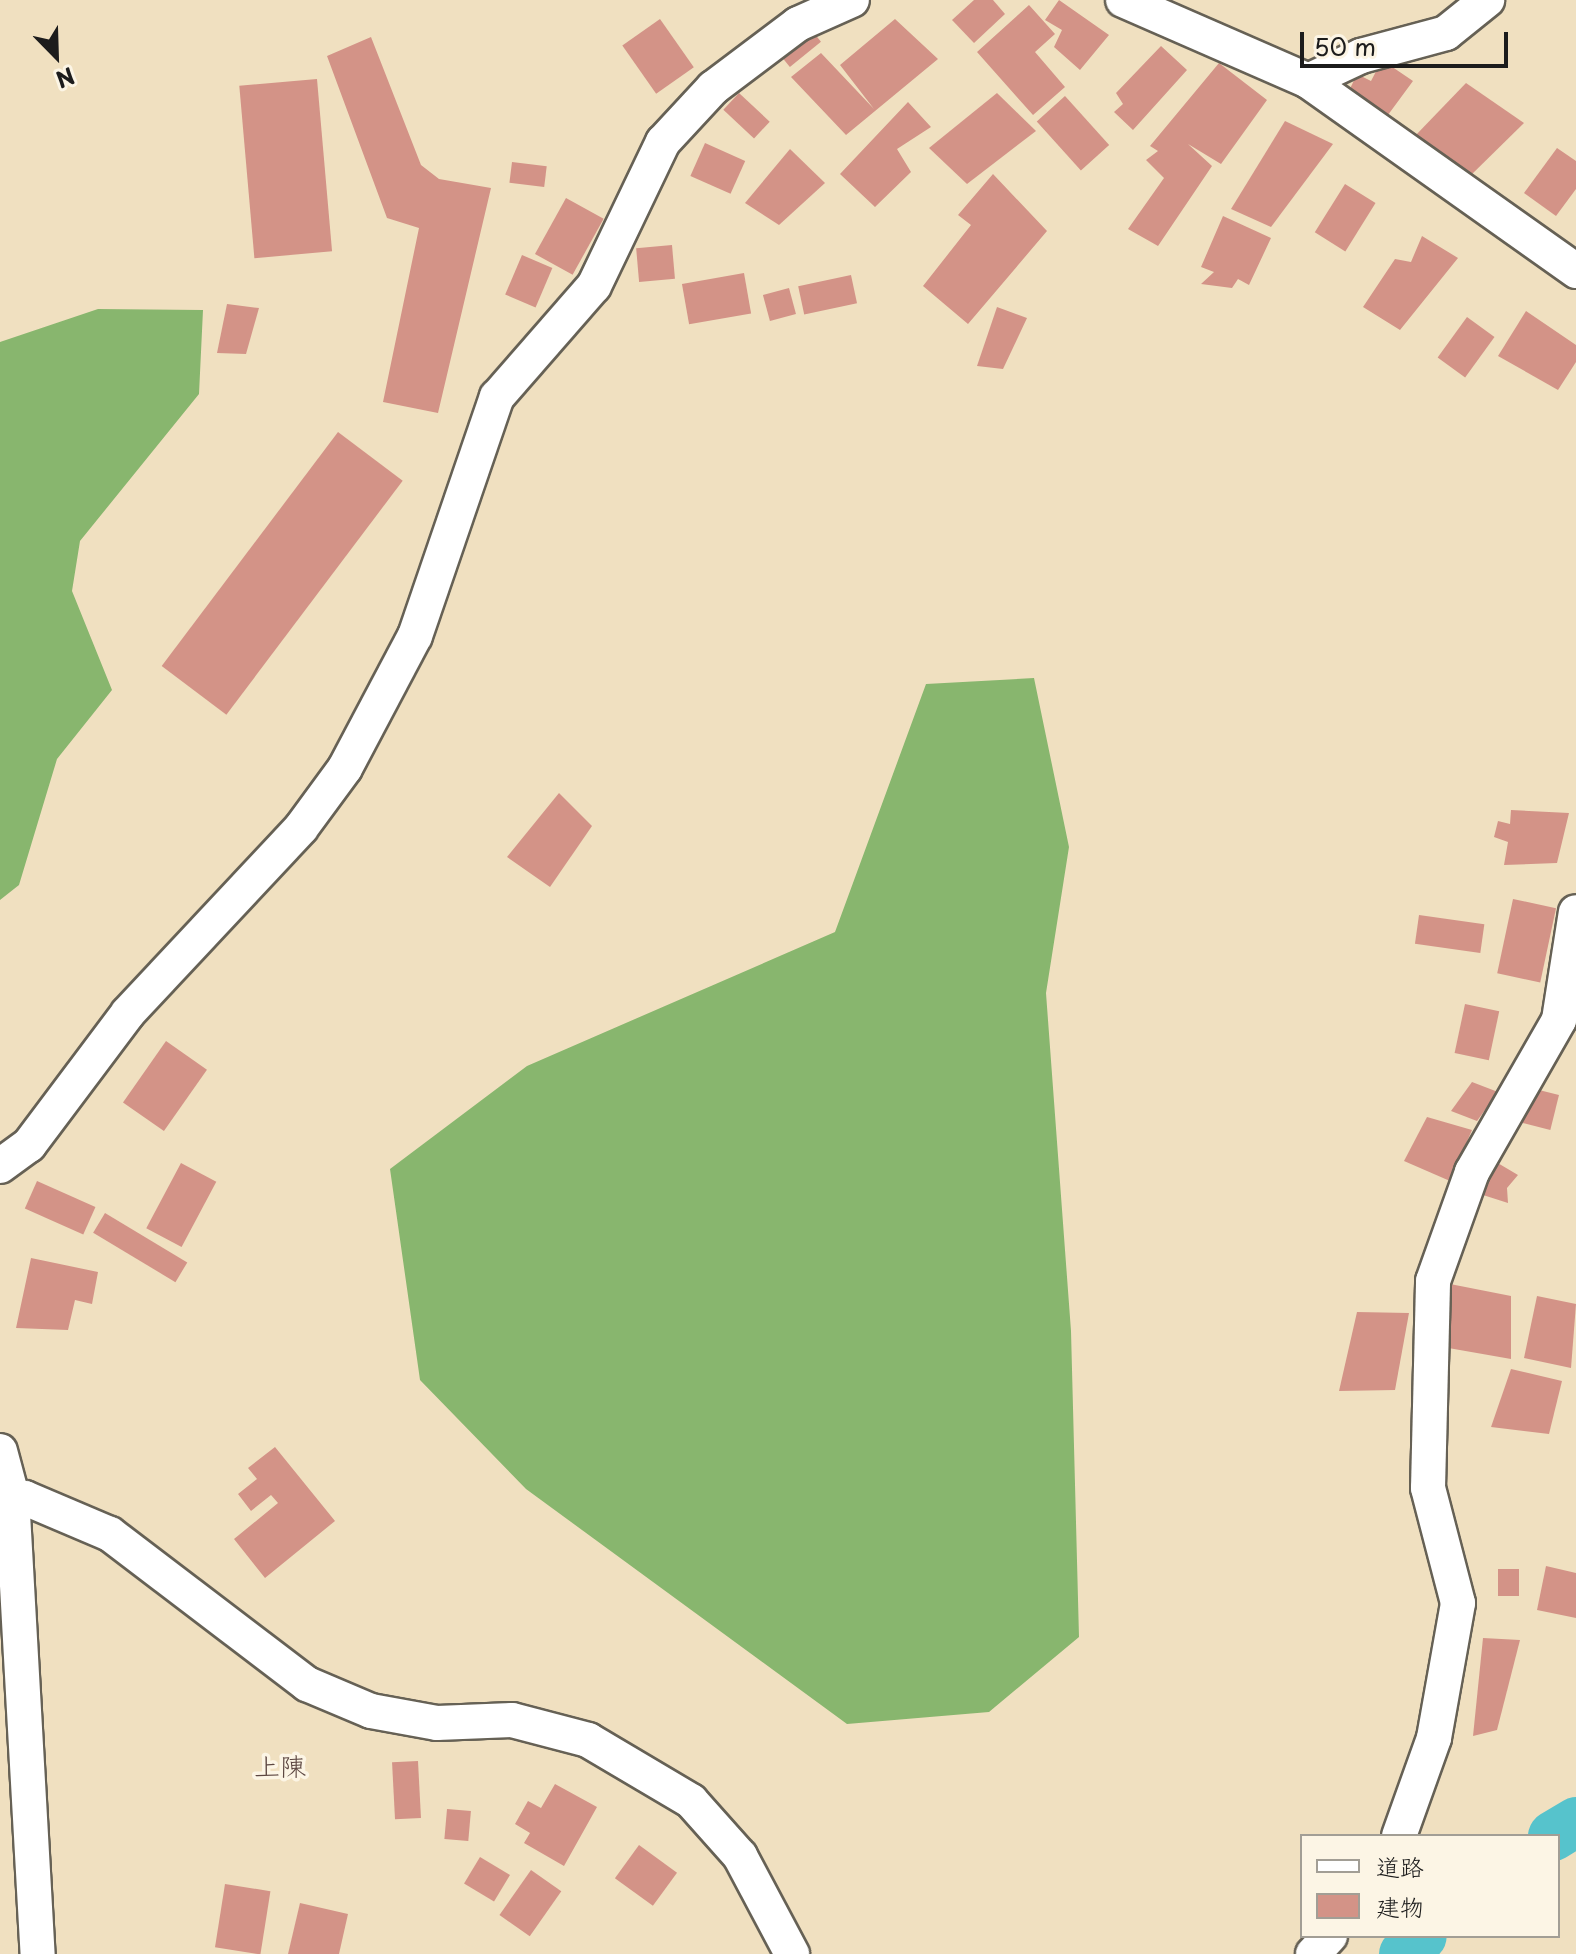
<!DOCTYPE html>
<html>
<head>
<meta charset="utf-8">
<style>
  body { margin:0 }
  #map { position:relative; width:1576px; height:1954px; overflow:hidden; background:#f0e0c0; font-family:"Playpen Sans","Klee One",sans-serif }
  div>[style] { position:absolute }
  .forest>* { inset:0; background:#88b66e }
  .river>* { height:50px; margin:-25px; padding:0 25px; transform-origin:25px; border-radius:25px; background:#56c3cc }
  .building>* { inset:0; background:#d39387; transform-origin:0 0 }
  .roads { filter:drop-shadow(2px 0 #666155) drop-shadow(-2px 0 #666155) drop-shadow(0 2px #666155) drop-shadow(0 -2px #666155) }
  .minor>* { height:34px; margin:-17px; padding:0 17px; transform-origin:17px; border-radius:17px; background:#fff }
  span { translate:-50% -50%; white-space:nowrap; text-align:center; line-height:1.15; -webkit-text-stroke:7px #fcf5e5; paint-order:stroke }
  .quarter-label { font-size:26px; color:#5c4641 }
  .legend { position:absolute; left:1300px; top:1834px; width:260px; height:104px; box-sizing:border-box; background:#fcf5e5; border:2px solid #a29e95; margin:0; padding:10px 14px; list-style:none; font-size:24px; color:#1c1c1c }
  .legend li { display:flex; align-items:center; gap:16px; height:40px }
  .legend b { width:40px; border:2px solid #a29e95 }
  .north { position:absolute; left:16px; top:16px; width:80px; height:80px; -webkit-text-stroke:6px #fcf5e5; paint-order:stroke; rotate:157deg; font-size:22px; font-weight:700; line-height:32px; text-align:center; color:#1c1c1c }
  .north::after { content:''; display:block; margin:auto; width:28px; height:36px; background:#1c1c1c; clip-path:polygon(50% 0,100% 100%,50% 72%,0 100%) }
  .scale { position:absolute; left:1300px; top:32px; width:208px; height:36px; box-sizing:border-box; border:4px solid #1c1c1c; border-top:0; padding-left:10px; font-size:24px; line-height:28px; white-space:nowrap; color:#1c1c1c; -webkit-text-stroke:6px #fcf5e5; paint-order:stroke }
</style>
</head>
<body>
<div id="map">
  <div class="forest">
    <div style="clip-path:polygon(98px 309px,203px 310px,199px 394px,80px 541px,72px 591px,112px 690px,57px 759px,19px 885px,0 900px,0 342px)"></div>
    <div style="clip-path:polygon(1034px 678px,1069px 847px,1046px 993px,1071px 1331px,1079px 1637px,989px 1712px,847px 1724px,526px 1489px,420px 1380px,390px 1169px,527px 1066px,835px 932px,926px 684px)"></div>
  </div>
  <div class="river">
    <div style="left:1553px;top:1836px;width:27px;rotate:-31deg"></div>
    <div style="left:1404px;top:1954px;width:25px;rotate:-45deg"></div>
  </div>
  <div class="building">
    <div style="clip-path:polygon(974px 0,993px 0,1005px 14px,974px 43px,952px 20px)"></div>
    <div style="clip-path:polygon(1059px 0,1109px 35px,1080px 70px,1054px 47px,1062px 30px,1045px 20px)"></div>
    <div style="clip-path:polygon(1029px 5px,1055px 34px,1035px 52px,1065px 87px,1033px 115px,977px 52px)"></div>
    <div style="left:660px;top:19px;width:59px;height:46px;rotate:55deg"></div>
    <div style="clip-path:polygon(895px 19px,938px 59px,846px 135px,791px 77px,821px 53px,874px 109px,840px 65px)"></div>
    <div style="left:809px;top:27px;width:19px;height:40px;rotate:51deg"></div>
    <div style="clip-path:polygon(371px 37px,421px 165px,439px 179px,491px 188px,438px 413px,383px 402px,419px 228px,387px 218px,327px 56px)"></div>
    <div style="clip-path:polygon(1161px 46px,1187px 70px,1133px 130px,1114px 112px,1123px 104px,1116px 93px)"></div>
    <div style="clip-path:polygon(1382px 60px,1413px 81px,1385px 119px,1347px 95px,1357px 74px,1371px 81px)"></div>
    <div style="clip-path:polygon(1219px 63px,1267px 100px,1221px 164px,1188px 144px,1212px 166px,1158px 246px,1128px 229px,1164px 178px,1146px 160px,1158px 151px,1150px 146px)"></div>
    <div style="left:317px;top:79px;width:173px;height:78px;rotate:85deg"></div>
    <div style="clip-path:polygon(1466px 83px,1524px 123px,1466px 180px,1414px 137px)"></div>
    <div style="left:739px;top:93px;width:42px;height:23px;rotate:43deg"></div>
    <div style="clip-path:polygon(997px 93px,1036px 131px,967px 184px,929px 148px)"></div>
    <div style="left:1065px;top:96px;width:66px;height:38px;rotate:48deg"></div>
    <div style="clip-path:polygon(908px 102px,931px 127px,897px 149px,911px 172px,875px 207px,840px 174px)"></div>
    <div style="clip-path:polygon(1285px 121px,1333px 144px,1271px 227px,1231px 209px)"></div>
    <div style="left:705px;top:143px;width:44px;height:36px;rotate:24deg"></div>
    <div style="clip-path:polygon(1557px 148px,1576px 161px,1576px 189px,1556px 216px,1524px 193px)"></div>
    <div style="clip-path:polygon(790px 149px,825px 183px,779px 225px,745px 203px)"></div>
    <div style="left:512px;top:162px;width:35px;height:21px;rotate:7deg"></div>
    <div style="clip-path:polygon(993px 174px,1047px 231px,968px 324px,923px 286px,971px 225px,958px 215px)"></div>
    <div style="left:1345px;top:184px;width:36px;height:57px;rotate:32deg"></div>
    <div style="left:566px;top:198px;width:43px;height:64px;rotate:29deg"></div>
    <div style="clip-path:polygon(1223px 216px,1271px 238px,1249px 285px,1238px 279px,1232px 288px,1201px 284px,1214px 272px,1201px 267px)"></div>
    <div style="clip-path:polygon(1422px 236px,1458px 258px,1400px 330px,1363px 307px,1395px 259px,1411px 262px)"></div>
    <div style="left:672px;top:245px;width:34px;height:36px;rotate:85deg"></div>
    <div style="left:522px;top:255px;width:33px;height:43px;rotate:23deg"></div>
    <div style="left:744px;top:273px;width:41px;height:63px;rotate:80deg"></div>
    <div style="left:851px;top:275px;width:29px;height:54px;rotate:78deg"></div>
    <div style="left:789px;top:288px;width:27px;height:27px;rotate:75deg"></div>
    <div style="clip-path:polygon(227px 304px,259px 308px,246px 354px,217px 353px)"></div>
    <div style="clip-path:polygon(997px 307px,1027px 318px,1003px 369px,977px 366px)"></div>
    <div style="clip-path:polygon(1526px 311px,1576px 345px,1576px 362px,1558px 390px,1498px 356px)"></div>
    <div style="left:1467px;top:317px;width:34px;height:50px;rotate:36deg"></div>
    <div style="left:338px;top:432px;width:81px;height:293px;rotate:37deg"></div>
    <div style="clip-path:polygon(559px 793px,592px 826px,550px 887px,507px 857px)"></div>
    <div style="clip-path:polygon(1511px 810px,1569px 813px,1557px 863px,1504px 865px,1508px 842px,1494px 837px,1498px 821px,1510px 824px)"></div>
    <div style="left:1513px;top:899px;width:44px;height:76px;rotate:12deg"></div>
    <div style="left:1419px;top:915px;width:66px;height:29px;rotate:8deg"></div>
    <div style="left:1465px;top:1004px;width:35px;height:50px;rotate:12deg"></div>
    <div style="left:166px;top:1041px;width:50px;height:75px;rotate:35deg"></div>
    <div style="clip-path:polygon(1472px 1082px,1498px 1092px,1477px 1121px,1451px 1111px)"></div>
    <div style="left:1527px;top:1087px;width:33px;height:36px;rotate:14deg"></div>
    <div style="clip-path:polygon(1427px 1117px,1472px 1130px,1450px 1181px,1404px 1161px)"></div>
    <div style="clip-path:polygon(1496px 1162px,1518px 1175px,1507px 1188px,1508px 1203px,1483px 1195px)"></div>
    <div style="left:181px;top:1163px;width:40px;height:74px;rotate:28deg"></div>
    <div style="left:37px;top:1181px;width:64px;height:30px;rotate:24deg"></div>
    <div style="left:105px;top:1213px;width:96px;height:23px;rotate:31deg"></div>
    <div style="clip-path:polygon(31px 1258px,98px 1272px,92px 1304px,75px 1300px,68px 1330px,16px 1328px)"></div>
    <div style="clip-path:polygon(1445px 1283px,1511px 1296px,1511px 1359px,1437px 1346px)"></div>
    <div style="clip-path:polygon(1537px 1296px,1576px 1304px,1571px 1368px,1524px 1358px)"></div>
    <div style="clip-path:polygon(1357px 1312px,1409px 1313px,1395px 1390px,1339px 1391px)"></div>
    <div style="clip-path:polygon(1511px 1369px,1562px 1381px,1549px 1434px,1491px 1427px)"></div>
    <div style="clip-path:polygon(275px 1447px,335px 1521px,265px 1578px,234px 1539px,278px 1503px,271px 1495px,251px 1511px,238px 1494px,257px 1479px,248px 1468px)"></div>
    <div style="clip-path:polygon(1546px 1566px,1576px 1573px,1576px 1618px,1537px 1610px)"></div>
    <div style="left:1498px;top:1569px;width:21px;height:27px"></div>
    <div style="clip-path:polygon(1483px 1638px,1520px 1640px,1497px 1730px,1473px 1736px)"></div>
    <div style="left:418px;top:1761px;width:57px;height:26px;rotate:87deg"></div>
    <div style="clip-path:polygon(555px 1784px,597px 1807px,564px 1866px,524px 1843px,530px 1833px,515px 1824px,528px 1801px,541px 1808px)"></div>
    <div style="left:447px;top:1809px;width:24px;height:30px;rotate:5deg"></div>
    <div style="left:639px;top:1845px;width:47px;height:41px;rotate:36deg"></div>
    <div style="left:480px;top:1857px;width:35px;height:31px;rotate:31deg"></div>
    <div style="left:531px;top:1870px;width:37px;height:55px;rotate:35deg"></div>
    <div style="left:225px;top:1884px;width:46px;height:64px;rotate:9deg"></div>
    <div style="clip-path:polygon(300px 1903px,348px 1914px,339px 1954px,288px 1954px)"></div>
  </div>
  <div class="roads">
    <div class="minor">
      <div style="left:1123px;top:0;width:202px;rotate:23.6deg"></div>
      <div style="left:1308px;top:81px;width:329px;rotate:35.3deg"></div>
      <div style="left:1308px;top:81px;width:59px;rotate:-25.3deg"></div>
      <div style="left:1361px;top:56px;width:88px;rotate:-15.1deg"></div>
      <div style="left:1446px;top:33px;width:53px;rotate:-38.8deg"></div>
      <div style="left:0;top:1166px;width:36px;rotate:-36deg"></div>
      <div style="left:29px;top:1145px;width:165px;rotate:-53.1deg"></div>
      <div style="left:128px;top:1013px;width:253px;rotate:-46.9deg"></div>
      <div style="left:301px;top:828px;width:74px;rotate:-53.7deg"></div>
      <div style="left:345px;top:768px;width:149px;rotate:-62.1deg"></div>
      <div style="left:415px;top:636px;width:253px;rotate:-71.1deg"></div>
      <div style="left:497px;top:397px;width:147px;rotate:-48.9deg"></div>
      <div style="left:594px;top:286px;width:160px;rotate:-64.4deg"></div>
      <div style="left:663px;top:142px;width:74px;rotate:-47.2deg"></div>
      <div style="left:713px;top:88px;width:106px;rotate:-37deg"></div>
      <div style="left:798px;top:24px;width:59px;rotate:-24deg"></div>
      <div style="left:0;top:1451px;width:47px;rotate:75.1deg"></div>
      <div style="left:12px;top:1496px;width:459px;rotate:86.8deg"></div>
      <div style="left:0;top:1497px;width:25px;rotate:2deg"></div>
      <div style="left:25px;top:1498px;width:92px;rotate:23deg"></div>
      <div style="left:110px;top:1534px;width:248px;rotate:37.3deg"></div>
      <div style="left:307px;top:1684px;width:69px;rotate:22.9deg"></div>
      <div style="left:371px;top:1711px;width:67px;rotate:10.3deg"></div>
      <div style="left:437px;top:1723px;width:75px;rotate:-2.3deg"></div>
      <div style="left:512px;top:1720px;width:79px;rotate:14.7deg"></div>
      <div style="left:588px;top:1740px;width:120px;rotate:30.6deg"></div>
      <div style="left:691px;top:1801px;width:74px;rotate:48.3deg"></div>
      <div style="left:740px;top:1856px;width:111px;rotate:62deg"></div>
      <div style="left:1399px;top:1836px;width:104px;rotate:-70.3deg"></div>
      <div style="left:1434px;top:1738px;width:137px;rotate:-79.9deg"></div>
      <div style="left:1458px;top:1603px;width:119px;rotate:-104.6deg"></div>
      <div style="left:1428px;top:1488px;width:207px;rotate:-88.6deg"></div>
      <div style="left:1433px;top:1281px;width:116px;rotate:-70.3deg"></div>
      <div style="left:1472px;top:1172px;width:175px;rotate:-60.2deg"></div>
      <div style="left:1559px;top:1020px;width:109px;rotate:-81.1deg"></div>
      <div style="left:1313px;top:1954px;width:25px;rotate:-47deg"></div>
    </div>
  </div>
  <div class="quarter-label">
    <span style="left:280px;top:1766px">上陳</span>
  </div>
  <ul class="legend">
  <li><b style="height:10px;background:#fff"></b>道路</li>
  <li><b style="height:22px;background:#d39387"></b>建物</li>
  </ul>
  <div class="north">N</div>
  <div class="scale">50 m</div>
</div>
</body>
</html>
